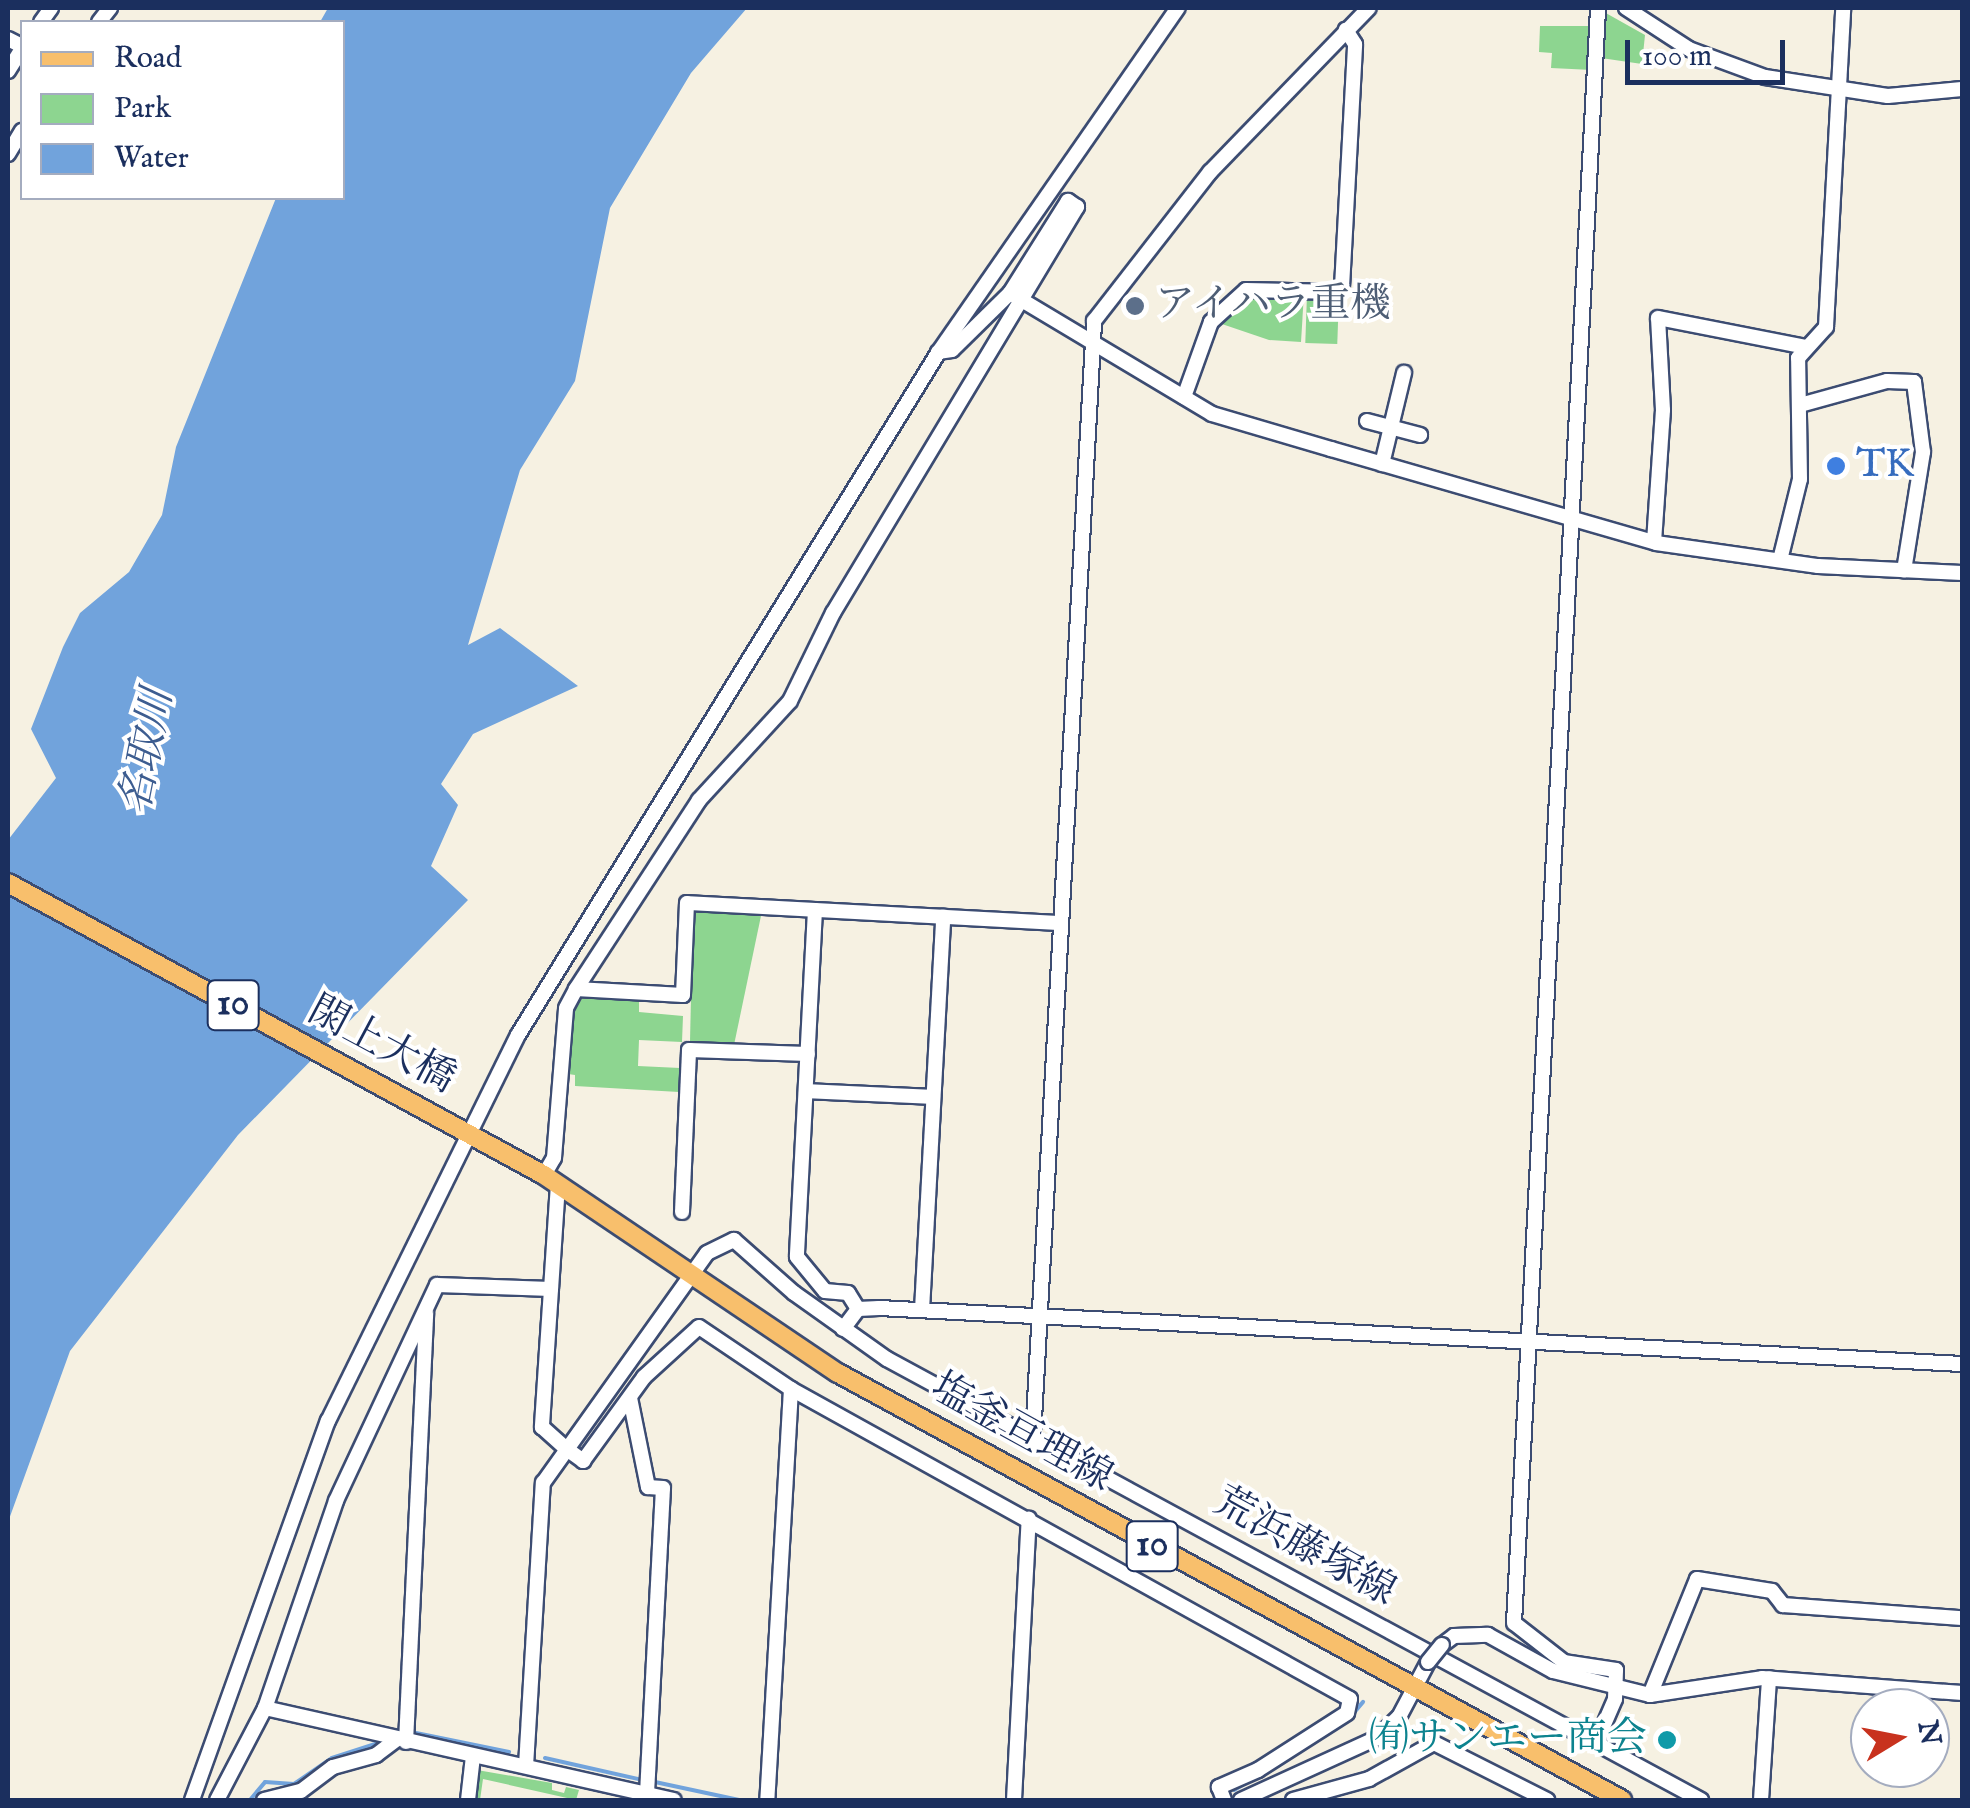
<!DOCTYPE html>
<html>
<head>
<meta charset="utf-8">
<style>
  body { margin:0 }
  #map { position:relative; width:1970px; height:1808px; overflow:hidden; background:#f6f1e2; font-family:"IM FELL English","Noto Serif JP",serif }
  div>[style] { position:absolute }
  .green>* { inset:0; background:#8dd590; transform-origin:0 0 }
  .water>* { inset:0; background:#71a3dc }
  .stream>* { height:4px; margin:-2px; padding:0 2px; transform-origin:2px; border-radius:2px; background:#71a3dc }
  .roads { filter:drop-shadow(2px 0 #3c4c72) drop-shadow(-2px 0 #3c4c72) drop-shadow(0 2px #3c4c72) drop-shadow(0 -2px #3c4c72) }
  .minor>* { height:14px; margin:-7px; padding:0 7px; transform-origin:7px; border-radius:7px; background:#fff }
  .major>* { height:18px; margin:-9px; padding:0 9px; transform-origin:9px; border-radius:9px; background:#f8bf6c }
  .bridges { filter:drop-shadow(2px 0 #3c4c72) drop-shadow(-2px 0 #3c4c72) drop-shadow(0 2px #3c4c72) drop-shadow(0 -2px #3c4c72) }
  .minor-bridge>* { height:14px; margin:-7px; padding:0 7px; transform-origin:7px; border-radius:7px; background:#fff }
  .dots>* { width:28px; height:28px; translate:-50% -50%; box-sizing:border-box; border:5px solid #fff; border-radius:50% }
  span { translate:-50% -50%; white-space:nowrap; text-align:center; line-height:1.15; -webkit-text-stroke:8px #fff; paint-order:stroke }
  .shield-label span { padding:2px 8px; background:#fff; border:2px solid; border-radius:8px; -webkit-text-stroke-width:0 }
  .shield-label { font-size:38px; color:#1b2f5e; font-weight:700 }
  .service-label { font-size:40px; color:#4e5e75 }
  .left { translate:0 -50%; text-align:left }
  .shop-label { font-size:40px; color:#366cbe }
  .street-label { font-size:40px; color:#1b2f5e }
  .culture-label { font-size:40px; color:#0d838f }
  .right { translate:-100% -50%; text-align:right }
  .water-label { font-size:42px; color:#3d5d90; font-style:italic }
  .frame { position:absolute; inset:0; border:10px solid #1b2f5e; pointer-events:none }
  .legend { position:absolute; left:20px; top:20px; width:325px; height:180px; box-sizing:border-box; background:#fff; border:2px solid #a4acbf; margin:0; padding:12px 18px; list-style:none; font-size:30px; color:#1b2f5e }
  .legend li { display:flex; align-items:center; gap:20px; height:50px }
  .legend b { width:50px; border:2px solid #a4acbf }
  .north { position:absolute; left:1850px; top:1688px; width:100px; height:100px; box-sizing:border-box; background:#fff; border:2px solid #a4acbf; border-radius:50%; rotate:80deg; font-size:28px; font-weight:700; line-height:40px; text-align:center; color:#1b2f5e }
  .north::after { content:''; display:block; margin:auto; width:35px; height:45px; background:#c8321e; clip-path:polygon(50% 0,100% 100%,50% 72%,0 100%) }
  .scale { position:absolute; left:1625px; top:40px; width:160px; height:45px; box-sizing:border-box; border:5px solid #1b2f5e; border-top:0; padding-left:12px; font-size:30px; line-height:35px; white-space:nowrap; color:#1b2f5e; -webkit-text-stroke:8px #fff; paint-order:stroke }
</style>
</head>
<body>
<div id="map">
  <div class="green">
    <div style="clip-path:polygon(1604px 12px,1645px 35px,1642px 64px,1601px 58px)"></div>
    <div style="clip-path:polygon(1540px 26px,1593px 26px,1592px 70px,1551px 68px,1552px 53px,1539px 52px)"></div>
    <div style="clip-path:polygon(1304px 293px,1301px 342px,1269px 340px,1216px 322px,1246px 295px)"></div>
    <div style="left:1307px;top:294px;width:32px;height:49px;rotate:2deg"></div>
    <div style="clip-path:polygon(693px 908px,762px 911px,734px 1045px,690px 1042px)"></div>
    <div style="clip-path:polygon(580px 995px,639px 998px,639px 1012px,683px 1016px,682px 1042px,639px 1040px,638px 1066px,680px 1068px,679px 1092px,575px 1086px,575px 1075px,568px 1074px,570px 1015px)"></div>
    <div style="clip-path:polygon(477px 1770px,552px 1783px,552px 1790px,564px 1793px,566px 1787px,579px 1790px,576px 1800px,483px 1779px,480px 1800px,473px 1800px)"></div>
  </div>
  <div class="water">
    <div style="clip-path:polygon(328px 8px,747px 8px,691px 73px,610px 208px,575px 381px,520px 470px,468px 645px,500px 628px,578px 686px,473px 734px,441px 784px,458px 805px,431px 866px,468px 900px,238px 1135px,70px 1351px,8px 1522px,8px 840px,56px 778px,31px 729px,63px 647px,80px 613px,129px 572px,162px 515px,176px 447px,276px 198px,342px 198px,342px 22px,320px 22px)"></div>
  </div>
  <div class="stream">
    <div style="left:1347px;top:1721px;width:25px;rotate:-50deg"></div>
    <div style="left:416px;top:1733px;width:95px;rotate:11.5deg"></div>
    <div style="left:545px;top:1758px;width:95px;rotate:12.7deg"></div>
    <div style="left:655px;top:1782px;width:86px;rotate:12.1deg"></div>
    <div style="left:1234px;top:1790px;width:64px;rotate:-30.2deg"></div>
    <div style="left:250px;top:1800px;width:23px;rotate:-50deg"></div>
    <div style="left:265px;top:1782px;width:29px;rotate:4deg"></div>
    <div style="left:294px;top:1784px;width:46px;rotate:-34.4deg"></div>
    <div style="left:332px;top:1758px;width:48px;rotate:-18.1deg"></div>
  </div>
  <div class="roads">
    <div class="minor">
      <div style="left:1626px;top:8px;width:75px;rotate:33.1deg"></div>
      <div style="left:1689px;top:49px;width:81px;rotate:20.2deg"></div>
      <div style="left:1765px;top:77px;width:124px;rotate:8.8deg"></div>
      <div style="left:1888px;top:96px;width:74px;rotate:-5.4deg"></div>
      <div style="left:41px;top:22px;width:17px;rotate:-54deg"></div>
      <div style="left:99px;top:22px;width:18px;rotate:-52deg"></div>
      <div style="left:8px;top:39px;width:16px;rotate:27deg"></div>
      <div style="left:8px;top:71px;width:26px;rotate:-58deg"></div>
      <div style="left:8px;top:154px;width:27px;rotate:-59deg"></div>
      <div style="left:938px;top:352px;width:14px;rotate:-8deg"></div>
      <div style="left:952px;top:350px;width:81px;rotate:-44.5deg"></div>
      <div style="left:1010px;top:293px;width:235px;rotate:30.9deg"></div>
      <div style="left:1212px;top:414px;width:124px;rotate:16.4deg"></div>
      <div style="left:1331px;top:449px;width:338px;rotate:16.1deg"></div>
      <div style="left:1656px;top:543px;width:164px;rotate:8.1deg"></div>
      <div style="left:1818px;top:566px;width:144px;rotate:2.8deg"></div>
      <div style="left:1184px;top:397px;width:80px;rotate:-70.2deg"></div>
      <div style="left:1211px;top:322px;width:47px;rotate:-42.4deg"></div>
      <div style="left:1246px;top:290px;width:92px;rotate:1.2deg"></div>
      <div style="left:1338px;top:292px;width:6px;rotate:-51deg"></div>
      <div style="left:1342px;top:287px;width:243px;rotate:-86.9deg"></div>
      <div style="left:1355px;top:44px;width:17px;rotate:-123deg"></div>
      <div style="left:1800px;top:405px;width:90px;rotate:-15.4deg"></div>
      <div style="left:1887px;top:381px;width:27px;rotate:2deg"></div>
      <div style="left:1914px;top:382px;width:71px;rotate:82.7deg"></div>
      <div style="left:1923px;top:452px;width:120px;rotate:99.1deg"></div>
      <div style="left:1367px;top:421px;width:55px;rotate:14.8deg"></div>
      <div style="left:1382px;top:464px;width:94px;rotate:-76.4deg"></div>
      <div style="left:1654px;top:542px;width:132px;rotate:-86.1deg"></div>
      <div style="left:1663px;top:410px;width:92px;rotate:-93.1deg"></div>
      <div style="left:1658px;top:318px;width:151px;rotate:11.1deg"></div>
      <div style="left:1780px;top:560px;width:83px;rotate:-76.1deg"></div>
      <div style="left:1800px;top:479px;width:121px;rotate:-90.9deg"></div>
      <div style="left:1798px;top:358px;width:42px;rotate:-47.9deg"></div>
      <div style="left:1826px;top:327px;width:319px;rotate:-86.9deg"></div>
      <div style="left:815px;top:910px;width:347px;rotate:93deg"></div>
      <div style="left:797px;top:1257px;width:44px;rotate:50.5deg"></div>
      <div style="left:825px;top:1291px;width:23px;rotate:5deg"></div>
      <div style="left:848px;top:1293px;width:19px;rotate:58deg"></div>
      <div style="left:576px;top:989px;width:225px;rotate:-56.9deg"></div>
      <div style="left:699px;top:800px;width:134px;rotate:-47.4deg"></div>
      <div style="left:790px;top:701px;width:98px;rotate:-64deg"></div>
      <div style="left:833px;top:613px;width:474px;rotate:-59deg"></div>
      <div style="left:1077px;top:207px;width:11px;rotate:-146deg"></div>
      <div style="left:1068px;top:201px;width:109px;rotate:122.2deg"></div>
      <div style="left:806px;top:1091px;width:127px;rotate:2.7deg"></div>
      <div style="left:544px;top:1175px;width:20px;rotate:-60deg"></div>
      <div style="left:554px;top:1158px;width:150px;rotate:-85.4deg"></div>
      <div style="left:566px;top:1008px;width:21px;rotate:-62deg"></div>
      <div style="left:576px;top:989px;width:107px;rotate:3.2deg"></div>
      <div style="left:683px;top:995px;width:92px;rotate:-87.5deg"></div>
      <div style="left:687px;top:903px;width:374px;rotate:3.1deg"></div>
      <div style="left:558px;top:1184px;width:244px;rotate:93.8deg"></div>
      <div style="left:542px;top:1427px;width:30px;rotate:42deg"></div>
      <div style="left:564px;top:1447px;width:24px;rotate:36deg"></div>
      <div style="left:583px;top:1461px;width:104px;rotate:-54deg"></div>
      <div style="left:644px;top:1377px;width:74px;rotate:-42.3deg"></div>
      <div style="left:699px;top:1327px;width:111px;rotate:34deg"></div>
      <div style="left:791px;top:1389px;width:412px;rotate:93.3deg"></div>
      <div style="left:682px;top:1212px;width:162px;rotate:-87.5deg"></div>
      <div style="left:689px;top:1050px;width:119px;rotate:1.9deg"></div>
      <div style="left:551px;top:1289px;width:114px;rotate:-178deg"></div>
      <div style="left:437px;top:1285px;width:238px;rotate:115.1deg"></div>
      <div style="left:336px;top:1501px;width:219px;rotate:108.9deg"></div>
      <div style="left:265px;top:1708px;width:419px;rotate:12.7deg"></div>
      <div style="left:922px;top:1310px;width:394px;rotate:-86.9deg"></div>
      <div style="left:843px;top:1329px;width:25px;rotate:-53deg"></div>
      <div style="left:858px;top:1309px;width:21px;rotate:-3deg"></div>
      <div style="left:879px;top:1308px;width:1084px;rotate:2.96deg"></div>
      <div style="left:791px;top:1389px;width:639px;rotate:29.01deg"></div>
      <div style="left:1350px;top:1699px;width:14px;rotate:102deg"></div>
      <div style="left:1347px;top:1713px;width:106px;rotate:147.4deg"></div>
      <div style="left:1258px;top:1770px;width:43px;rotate:156.4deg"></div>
      <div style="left:1219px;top:1787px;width:14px;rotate:69deg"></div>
      <div style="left:630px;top:1398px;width:91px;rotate:78.6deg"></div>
      <div style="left:648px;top:1487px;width:15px;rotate:4deg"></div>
      <div style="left:663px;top:1488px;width:306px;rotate:93deg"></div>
      <div style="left:1033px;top:1438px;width:1119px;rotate:-86.87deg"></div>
      <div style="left:1094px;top:321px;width:189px;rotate:-52.1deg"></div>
      <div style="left:1210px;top:172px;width:228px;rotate:-45.9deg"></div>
      <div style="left:1442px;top:1645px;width:15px;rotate:-37deg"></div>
      <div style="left:1454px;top:1636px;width:34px;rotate:-2deg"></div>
      <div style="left:1488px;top:1635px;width:74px;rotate:29deg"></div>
      <div style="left:1553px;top:1671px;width:100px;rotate:13.9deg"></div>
      <div style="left:1650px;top:1695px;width:113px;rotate:-8.6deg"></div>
      <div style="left:1762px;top:1678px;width:201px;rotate:4.3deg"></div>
      <div style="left:1650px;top:1695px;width:125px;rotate:-67.9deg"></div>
      <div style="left:1697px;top:1579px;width:76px;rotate:9.1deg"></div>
      <div style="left:1772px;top:1591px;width:18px;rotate:52deg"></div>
      <div style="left:1783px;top:1605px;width:179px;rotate:4.2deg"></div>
      <div style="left:406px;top:1742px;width:429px;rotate:-87.3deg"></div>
      <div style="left:1596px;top:1743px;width:48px;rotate:-66.6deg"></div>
      <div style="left:1615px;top:1699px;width:29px;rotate:-88deg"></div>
      <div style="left:1616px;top:1670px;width:53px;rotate:-171.3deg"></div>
      <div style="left:1564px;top:1662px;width:63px;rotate:-142deg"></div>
      <div style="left:1514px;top:1623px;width:1617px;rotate:-87.02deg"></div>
      <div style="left:526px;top:1766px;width:284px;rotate:-86.6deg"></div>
      <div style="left:543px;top:1483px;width:282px;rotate:-54.5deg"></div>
      <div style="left:707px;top:1253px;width:30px;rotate:-26deg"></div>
      <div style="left:734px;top:1240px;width:80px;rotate:41.5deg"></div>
      <div style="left:794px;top:1293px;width:114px;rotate:35.4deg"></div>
      <div style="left:887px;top:1359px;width:926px;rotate:28.45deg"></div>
      <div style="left:192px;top:1800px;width:403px;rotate:-70.3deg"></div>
      <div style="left:328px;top:1421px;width:430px;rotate:-63.8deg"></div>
      <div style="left:518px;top:1035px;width:801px;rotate:-58.37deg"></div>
      <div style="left:938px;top:353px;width:420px;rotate:-55.2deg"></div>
      <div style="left:217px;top:1800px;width:104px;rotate:-62.4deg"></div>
      <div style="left:264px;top:1800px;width:38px;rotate:-14deg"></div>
      <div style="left:301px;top:1791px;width:40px;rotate:-37deg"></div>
      <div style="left:333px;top:1767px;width:45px;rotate:-15.6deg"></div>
      <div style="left:376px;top:1755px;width:25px;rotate:-37deg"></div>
      <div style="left:468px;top:1800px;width:44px;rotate:-83.5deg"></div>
      <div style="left:1014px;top:1800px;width:282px;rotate:-87deg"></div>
      <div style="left:1241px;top:1800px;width:149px;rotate:-24.5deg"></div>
      <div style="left:1377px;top:1738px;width:30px;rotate:-44deg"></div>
      <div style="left:1399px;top:1717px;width:62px;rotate:-62.2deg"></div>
      <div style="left:1293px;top:1800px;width:79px;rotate:-15.4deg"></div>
      <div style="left:1369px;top:1779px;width:74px;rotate:-29deg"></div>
      <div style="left:1434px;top:1743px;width:127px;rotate:26.8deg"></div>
      <div style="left:1761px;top:1800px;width:122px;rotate:-86.2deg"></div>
    </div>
    <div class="major">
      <div style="left:8px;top:883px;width:610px;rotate:28.58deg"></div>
      <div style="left:544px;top:1175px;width:354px;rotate:34deg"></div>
      <div style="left:838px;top:1373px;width:893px;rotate:28.57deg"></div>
    </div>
  </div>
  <div class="bridges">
    <div class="minor-bridge">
      <div style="left:1428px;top:1662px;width:22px;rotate:-51deg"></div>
    </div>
  </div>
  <div class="dots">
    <div style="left:1135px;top:306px;background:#5c6f8a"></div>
    <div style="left:1836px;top:466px;background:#3f7fe0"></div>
    <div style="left:1667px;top:1740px;background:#0f9aa8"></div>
  </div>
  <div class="shield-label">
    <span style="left:233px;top:1005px">10</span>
    <span style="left:1152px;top:1546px">10</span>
  </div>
  <div class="service-label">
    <span class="left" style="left:1155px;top:306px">アイハラ重機</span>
  </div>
  <div class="shop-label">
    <span class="left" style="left:1856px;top:466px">TK</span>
  </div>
  <div class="street-label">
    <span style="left:381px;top:1046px;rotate:28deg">閖上大橋</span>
    <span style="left:1021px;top:1434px;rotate:29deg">塩釜亘理線</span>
    <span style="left:1304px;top:1548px;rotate:29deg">荒浜藤塚線</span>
  </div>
  <div class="culture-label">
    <span class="right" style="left:1647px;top:1740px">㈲サンエー商会</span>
  </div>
  <div class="water-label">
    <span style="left:148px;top:752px;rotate:-79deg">名取川</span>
  </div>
  <div class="frame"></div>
  <ul class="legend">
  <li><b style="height:12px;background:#f8bf6c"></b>Road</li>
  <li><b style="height:28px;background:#8dd590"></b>Park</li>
  <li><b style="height:28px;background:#71a3dc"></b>Water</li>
  </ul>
  <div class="north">N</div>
  <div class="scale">100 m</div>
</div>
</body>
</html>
